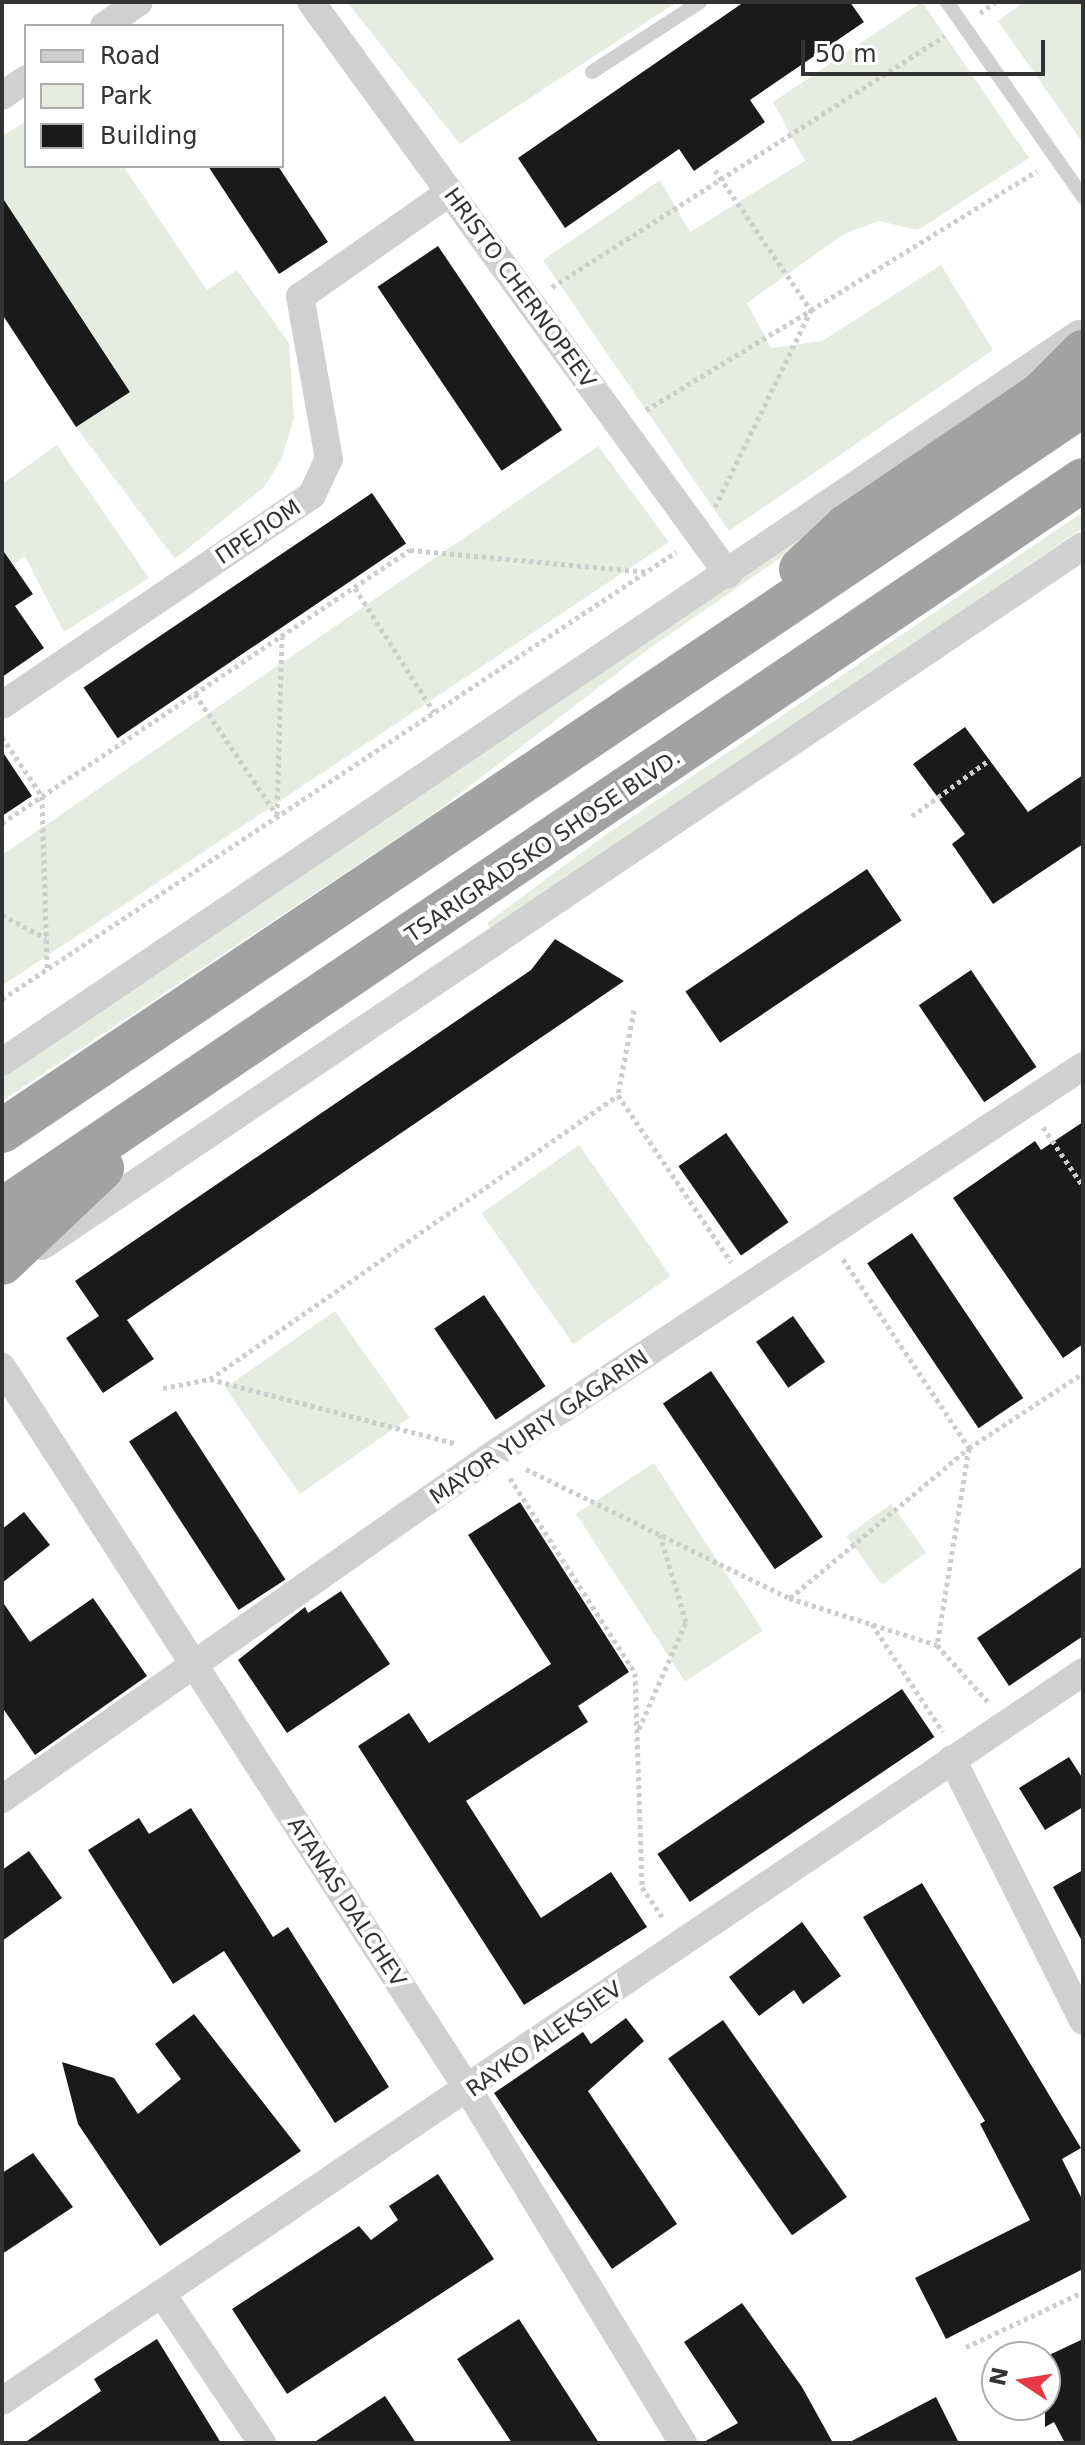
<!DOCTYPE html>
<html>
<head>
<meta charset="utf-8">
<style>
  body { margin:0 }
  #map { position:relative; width:1085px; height:2445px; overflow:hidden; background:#fff; font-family:"DejaVu Sans",sans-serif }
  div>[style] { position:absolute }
  .green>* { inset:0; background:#e6ecdf; transform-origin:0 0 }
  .building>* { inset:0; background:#1a1a1a; transform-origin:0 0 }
  .path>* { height:5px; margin-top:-2.5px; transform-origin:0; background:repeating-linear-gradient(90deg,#cdcdcd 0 4px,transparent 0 8px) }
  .service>* { height:14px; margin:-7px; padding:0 7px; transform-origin:7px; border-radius:7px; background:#d0d0d0 }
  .minor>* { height:28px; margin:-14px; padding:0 14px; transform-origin:14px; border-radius:14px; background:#d0d0d0 }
  .trunk>* { height:44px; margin:-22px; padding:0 22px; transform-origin:22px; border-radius:22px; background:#a2a2a2 }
  span { translate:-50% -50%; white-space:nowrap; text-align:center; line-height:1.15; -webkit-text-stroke:8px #fff; paint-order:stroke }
  .street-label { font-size:22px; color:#333 }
  .frame { position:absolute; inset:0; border:4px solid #333; pointer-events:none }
  .legend { position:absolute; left:24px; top:24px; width:260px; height:144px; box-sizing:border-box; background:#fff; border:2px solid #adadad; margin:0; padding:10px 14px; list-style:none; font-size:24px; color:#333 }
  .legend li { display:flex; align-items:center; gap:16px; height:40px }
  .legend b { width:40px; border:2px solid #adadad }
  .north { position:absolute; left:981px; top:2341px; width:80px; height:80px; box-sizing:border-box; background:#fff; border:2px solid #adadad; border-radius:50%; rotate:282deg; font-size:22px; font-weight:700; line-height:32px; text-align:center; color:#333 }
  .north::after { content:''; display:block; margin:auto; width:28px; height:36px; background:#e63946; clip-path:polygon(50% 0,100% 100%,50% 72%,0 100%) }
  .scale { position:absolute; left:801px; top:40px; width:244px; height:36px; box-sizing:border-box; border:4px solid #333; border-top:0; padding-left:10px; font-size:24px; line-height:28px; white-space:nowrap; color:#333; -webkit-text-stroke:6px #fff; paint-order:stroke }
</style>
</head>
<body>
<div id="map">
  <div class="green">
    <div style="clip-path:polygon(347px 2px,677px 2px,460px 144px)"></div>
    <div style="clip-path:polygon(922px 2px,1029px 158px,918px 230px,879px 221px,844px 234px,747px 303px,771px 348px,822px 341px,941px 265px,993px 350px,729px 531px,543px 260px,660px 180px,690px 232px,805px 161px,773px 102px)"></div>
    <div style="clip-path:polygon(1024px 2px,1083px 2px,1083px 143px,998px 21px)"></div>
    <div style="clip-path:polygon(26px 121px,26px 166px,123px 166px,207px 290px,237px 270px,289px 343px,294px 419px,281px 460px,264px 487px,175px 559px,76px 427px,130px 391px,2px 197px,2px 136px)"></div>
    <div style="clip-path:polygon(1033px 383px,650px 648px,432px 815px,2px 1101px,2px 1076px)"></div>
    <div style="clip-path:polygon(57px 445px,149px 578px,64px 632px,25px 556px,2px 571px,2px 484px)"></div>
    <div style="clip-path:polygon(598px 446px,669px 542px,2px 986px,2px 855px)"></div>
    <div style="clip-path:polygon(1083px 512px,1083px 528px,492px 931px,487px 923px,604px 836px)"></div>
    <div style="left:579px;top:1145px;width:160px;height:119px;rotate:55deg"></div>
    <div style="left:335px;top:1311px;width:130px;height:134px;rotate:55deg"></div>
    <div style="left:654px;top:1463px;width:200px;height:93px;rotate:57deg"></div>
    <div style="left:891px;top:1504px;width:60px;height:55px;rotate:54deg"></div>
  </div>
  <div class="building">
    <div style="clip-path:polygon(744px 2px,850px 2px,864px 22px,750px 100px,765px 122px,694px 171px,679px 149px,565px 228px,518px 158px)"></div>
    <div style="clip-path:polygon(208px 166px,278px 166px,328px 242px,279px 274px)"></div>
    <div style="clip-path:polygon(2px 197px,130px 392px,76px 427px,2px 314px)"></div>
    <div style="left:438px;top:246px;width:222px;height:73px;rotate:56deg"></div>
    <div style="left:372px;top:493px;width:61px;height:348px;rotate:56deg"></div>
    <div style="clip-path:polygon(2px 549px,33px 594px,15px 606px,44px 648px,2px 677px)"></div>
    <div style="clip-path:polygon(965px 727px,1028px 812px,1083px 775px,1083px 844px,993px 904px,952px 844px,965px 834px,913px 764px)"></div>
    <div style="clip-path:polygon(2px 751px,32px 796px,2px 816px)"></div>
    <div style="left:867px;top:869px;width:62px;height:219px;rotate:56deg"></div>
    <div style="clip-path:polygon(555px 939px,624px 981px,127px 1320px,154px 1359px,103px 1393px,66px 1338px,99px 1316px,75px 1281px,531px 970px)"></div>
    <div style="left:971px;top:970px;width:117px;height:63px;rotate:56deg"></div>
    <div style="clip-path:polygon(1083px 1122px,1083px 1344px,1063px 1358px,953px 1198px,1035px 1141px,1041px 1150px)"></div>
    <div style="left:726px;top:1133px;width:109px;height:58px;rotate:55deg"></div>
    <div style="left:912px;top:1233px;width:199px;height:54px;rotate:56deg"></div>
    <div style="left:484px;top:1295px;width:110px;height:60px;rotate:56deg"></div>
    <div style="left:793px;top:1316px;width:56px;height:45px;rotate:55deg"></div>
    <div style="left:711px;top:1371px;width:200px;height:58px;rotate:56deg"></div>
    <div style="left:176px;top:1411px;width:201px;height:56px;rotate:57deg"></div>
    <div style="clip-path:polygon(520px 1502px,629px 1672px,578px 1706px,588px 1722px,466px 1801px,541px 1918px,611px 1872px,647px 1927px,524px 2005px,358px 1746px,409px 1713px,429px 1743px,551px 1664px,468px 1535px)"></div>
    <div style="clip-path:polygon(24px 1512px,50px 1545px,2px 1583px,2px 1529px)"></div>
    <div style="clip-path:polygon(1083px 1566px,1083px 1636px,1009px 1686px,977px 1638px)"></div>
    <div style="clip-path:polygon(341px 1591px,390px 1664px,287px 1733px,238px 1660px,305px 1607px,308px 1613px)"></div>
    <div style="clip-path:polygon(93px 1598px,147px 1676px,35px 1755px,2px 1707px,2px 1601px,30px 1642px)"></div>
    <div style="left:902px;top:1689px;width:58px;height:295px;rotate:56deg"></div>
    <div style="clip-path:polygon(1069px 1757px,1083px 1779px,1083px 1807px,1045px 1830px,1019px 1788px)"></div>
    <div style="clip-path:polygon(191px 1808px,273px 1937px,288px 1927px,389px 2087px,335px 2123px,224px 1951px,173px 1984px,88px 1850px,139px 1818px,149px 1834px)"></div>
    <div style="clip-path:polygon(29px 1851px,62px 1898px,2px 1941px,2px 1870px)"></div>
    <div style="clip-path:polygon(1083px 1870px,1083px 1943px,1053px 1887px)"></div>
    <div style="clip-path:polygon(922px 1883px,1081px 2148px,1062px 2159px,1083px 2201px,1083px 2269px,946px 2339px,915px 2278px,1030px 2220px,980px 2124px,985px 2121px,863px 1917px)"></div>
    <div style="clip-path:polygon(802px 1922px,841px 1976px,803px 2004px,794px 1990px,759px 2016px,729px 1977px)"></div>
    <div style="clip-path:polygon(194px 2014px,301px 2151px,160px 2246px,78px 2124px,62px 2062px,114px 2078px,138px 2114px,181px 2079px,155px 2044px)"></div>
    <div style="clip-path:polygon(626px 2018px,644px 2041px,588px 2091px,677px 2224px,612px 2269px,494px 2093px,583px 2032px,591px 2044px)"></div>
    <div style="left:723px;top:2020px;width:216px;height:67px;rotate:55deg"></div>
    <div style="clip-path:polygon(33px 2153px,73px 2207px,2px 2254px,2px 2173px)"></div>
    <div style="clip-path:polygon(438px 2174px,494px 2259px,287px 2394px,232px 2309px,359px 2226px,371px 2240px,398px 2220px,389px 2206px)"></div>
    <div style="clip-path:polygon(742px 2303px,802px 2387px,833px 2443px,702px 2443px,738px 2423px,684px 2342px)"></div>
    <div style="clip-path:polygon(519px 2319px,599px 2443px,512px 2443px,457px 2359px)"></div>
    <div style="clip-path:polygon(157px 2339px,221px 2443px,24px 2443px,101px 2391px,94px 2379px)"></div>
    <div style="clip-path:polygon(1083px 2339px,1083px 2443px,1065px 2443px,1054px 2422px,1045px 2427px,1045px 2357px)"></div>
    <div style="clip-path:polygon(385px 2396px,416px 2443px,313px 2443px)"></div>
    <div style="clip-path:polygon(936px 2397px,959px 2443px,848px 2443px)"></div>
  </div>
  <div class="path">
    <div style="left:980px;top:13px;width:19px;rotate:-36deg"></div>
    <div style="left:715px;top:170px;width:170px;rotate:55.6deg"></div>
    <div style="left:811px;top:310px;width:265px;rotate:-31.6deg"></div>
    <div style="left:552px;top:287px;width:466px;rotate:-32.6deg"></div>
    <div style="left:646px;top:410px;width:193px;rotate:-31.2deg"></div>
    <div style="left:715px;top:507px;width:219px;rotate:-64deg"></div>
    <div style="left:355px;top:588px;width:147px;rotate:57.5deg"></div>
    <div style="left:195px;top:694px;width:146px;rotate:55.9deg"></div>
    <div style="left:2px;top:737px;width:71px;rotate:55.9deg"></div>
    <div style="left:42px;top:796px;width:172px;rotate:88.3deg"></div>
    <div style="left:277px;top:815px;width:178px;rotate:-88.4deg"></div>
    <div style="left:912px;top:816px;width:95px;rotate:-36deg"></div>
    <div style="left:2px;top:823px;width:491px;rotate:-33.8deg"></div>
    <div style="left:410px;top:550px;width:236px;rotate:5.3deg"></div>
    <div style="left:2px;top:915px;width:50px;rotate:27.6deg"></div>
    <div style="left:2px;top:999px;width:809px;rotate:-33.55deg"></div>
    <div style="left:634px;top:1010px;width:86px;rotate:100.7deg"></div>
    <div style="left:618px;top:1095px;width:202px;rotate:55.9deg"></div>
    <div style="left:1043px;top:1127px;width:71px;rotate:55.9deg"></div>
    <div style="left:843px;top:1259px;width:227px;rotate:56.3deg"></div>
    <div style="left:969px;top:1448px;width:200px;rotate:99.2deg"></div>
    <div style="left:210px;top:1379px;width:497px;rotate:-34.8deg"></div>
    <div style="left:163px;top:1388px;width:48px;rotate:-10.8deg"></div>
    <div style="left:210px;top:1379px;width:255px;rotate:14.7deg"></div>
    <div style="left:526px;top:1469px;width:293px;rotate:26.1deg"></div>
    <div style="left:789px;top:1598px;width:155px;rotate:17.6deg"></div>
    <div style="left:937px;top:1645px;width:78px;rotate:48.1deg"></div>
    <div style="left:510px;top:1478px;width:232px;rotate:57.3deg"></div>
    <div style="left:635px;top:1673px;width:214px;rotate:88.1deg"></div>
    <div style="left:642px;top:1887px;width:40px;rotate:56deg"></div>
    <div style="left:790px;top:1598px;width:234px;rotate:-40deg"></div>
    <div style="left:969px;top:1448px;width:136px;rotate:-33.3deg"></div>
    <div style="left:872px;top:1624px;width:129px;rotate:56.7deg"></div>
    <div style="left:639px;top:1729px;width:117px;rotate:-66.3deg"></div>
    <div style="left:686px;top:1622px;width:91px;rotate:-106.6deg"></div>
    <div style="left:966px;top:2347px;width:129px;rotate:-25.2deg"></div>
  </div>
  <div class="service">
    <div style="left:947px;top:2px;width:238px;rotate:55.1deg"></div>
    <div style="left:592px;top:72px;width:129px;rotate:-32.9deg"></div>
  </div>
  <div class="minor">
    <div style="left:311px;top:2px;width:708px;rotate:53.91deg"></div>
    <div style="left:104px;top:26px;width:42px;rotate:-34.4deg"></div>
    <div style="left:2px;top:96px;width:29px;rotate:-35deg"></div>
    <div style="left:2px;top:705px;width:374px;rotate:-34.1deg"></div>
    <div style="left:312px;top:495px;width:40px;rotate:-65deg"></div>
    <div style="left:329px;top:459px;width:165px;rotate:-100.1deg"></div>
    <div style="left:300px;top:297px;width:183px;rotate:-35deg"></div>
    <div style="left:2px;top:1062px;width:1300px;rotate:-34.06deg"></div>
    <div style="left:42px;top:1246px;width:1254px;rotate:-33.92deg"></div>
    <div style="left:2px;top:1367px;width:862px;rotate:57.18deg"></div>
    <div style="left:469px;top:2091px;width:412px;rotate:58.7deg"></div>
    <div style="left:952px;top:1759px;width:293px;rotate:63.4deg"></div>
    <div style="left:2px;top:1799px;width:601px;rotate:-35.04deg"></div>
    <div style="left:494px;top:1454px;width:705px;rotate:-33.37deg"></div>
    <div style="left:164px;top:2297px;width:176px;rotate:56.1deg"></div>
    <div style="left:2px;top:2401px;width:1304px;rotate:-33.99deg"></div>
  </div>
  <div class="trunk">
    <div style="left:801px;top:569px;width:63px;rotate:-43.1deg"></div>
    <div style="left:847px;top:526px;width:233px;rotate:-34.2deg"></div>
    <div style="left:1040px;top:395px;width:61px;rotate:-45deg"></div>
    <div style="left:2px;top:1131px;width:1302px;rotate:-33.89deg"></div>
    <div style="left:2px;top:1210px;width:1304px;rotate:-34.03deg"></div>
    <div style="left:2px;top:1263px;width:138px;rotate:-43.5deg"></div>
  </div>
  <div class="street-label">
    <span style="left:520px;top:288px;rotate:54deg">HRISTO CHERNOPEEV</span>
    <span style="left:258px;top:532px;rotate:-34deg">ПРЕЛОМ</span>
    <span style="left:543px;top:846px;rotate:-34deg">TSARIGRADSKO SHOSE BLVD.</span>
    <span style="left:539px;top:1427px;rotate:-34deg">MAYOR YURIY GAGARIN</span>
    <span style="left:347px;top:1902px;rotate:57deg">ATANAS DALCHEV</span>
    <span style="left:544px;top:2039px;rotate:-35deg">RAYKO ALEKSIEV</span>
  </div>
  <div class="frame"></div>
  <ul class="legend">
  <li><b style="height:10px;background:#d0d0d0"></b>Road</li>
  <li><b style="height:22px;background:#e6ecdf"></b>Park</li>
  <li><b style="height:22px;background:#1a1a1a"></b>Building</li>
  </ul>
  <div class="north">N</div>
  <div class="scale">50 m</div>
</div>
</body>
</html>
